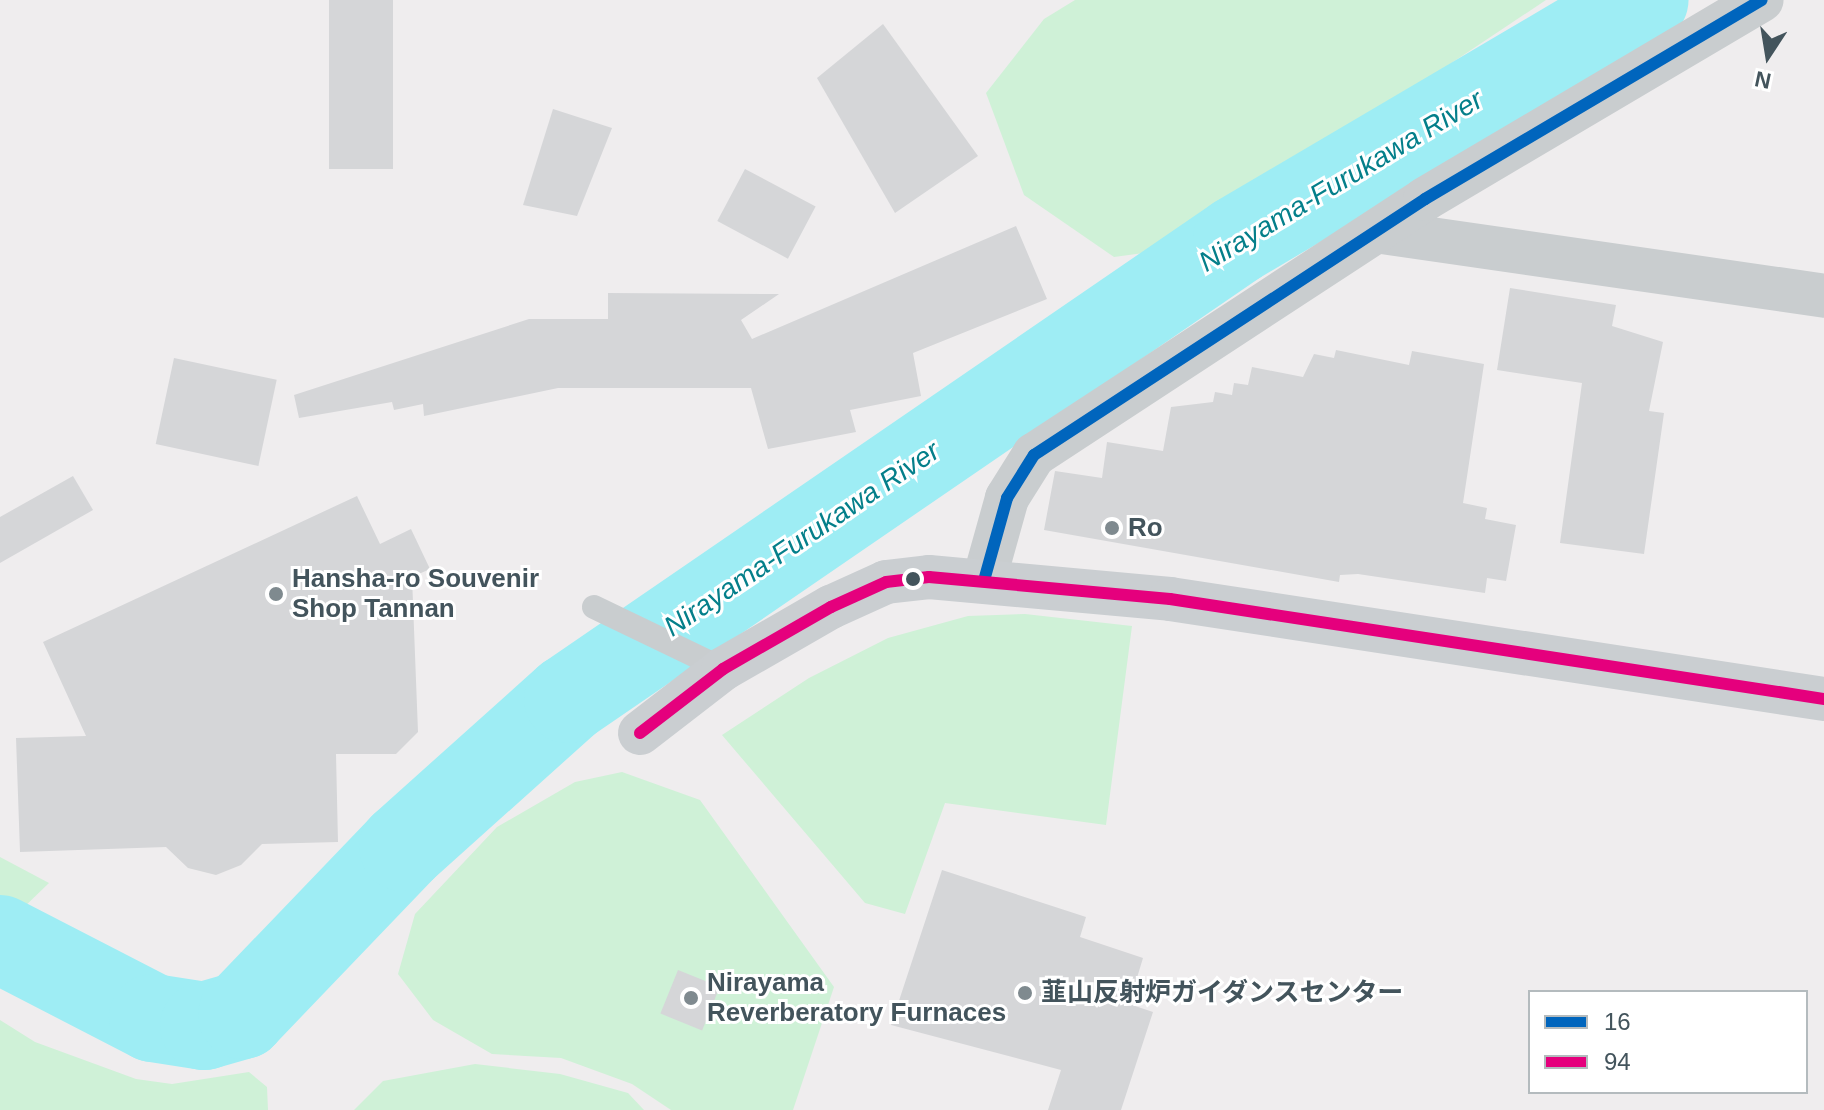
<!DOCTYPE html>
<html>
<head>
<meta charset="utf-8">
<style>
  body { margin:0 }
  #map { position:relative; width:1824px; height:1110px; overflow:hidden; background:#efedee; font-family:Arial,"Noto Sans JP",sans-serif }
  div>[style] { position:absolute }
  .green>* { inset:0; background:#cff1d7 }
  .river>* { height:88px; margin:-44px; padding:0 44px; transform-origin:44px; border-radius:44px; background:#9eedf4 }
  .building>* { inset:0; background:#d5d6d8; transform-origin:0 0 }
  .service>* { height:24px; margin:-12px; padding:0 12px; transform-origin:12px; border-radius:12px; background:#c9cdcf }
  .minor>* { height:44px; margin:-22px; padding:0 22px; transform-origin:22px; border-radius:22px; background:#c9cdcf }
  .secondary>* { height:44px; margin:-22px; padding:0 22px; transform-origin:22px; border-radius:22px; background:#caced1 }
  .bus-1>* { height:12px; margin:-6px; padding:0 6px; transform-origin:6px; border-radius:6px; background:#0065bd }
  .bus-2>* { height:12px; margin:-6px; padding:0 6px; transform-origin:6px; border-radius:6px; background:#e5007d }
  .dots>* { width:22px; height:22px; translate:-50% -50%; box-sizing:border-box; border:4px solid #fff; border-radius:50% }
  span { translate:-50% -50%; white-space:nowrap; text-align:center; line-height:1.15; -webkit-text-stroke:6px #fff; paint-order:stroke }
  .poi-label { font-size:26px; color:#43545c; font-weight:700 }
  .left { translate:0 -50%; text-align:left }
  .water-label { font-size:28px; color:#047f8a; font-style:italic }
  .legend { position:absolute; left:1528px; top:990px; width:280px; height:104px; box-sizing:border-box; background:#fff; border:2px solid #b4bbbe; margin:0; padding:10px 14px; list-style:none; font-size:24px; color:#43545c }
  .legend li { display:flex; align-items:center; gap:16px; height:40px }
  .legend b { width:40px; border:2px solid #b4bbbe }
  .north { position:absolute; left:1728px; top:16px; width:80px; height:80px; -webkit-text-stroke:6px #fff; paint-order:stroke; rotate:192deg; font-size:22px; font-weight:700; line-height:32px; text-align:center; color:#43545c }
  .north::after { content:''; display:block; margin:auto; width:28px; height:36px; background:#43545c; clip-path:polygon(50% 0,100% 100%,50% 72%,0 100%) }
</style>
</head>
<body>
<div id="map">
  <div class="green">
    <div style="clip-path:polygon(1075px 0,1546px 0,1173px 249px,1114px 257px,1024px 195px,986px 93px,1044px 19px)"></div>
    <div style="clip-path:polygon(1025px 614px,1132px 626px,1106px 825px,945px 803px,905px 914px,865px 903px,722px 735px,809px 678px,888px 638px,968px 616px)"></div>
    <div style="clip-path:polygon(622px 772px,700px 800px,834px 987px,793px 1110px,671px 1110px,632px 1084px,561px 1058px,492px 1054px,433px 1020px,398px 974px,415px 914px,497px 827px,575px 782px)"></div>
    <div style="clip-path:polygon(0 857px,49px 883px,20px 911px,0 909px)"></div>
    <div style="clip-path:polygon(0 1020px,35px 1042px,136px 1079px,172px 1084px,249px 1072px,267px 1087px,268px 1110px,0 1110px)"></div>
    <div style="clip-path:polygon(475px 1064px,560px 1074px,628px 1093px,644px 1110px,354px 1110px,383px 1081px)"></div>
  </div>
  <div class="river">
    <div style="left:0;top:939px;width:172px;rotate:27.3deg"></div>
    <div style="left:153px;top:1018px;width:52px;rotate:8.9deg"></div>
    <div style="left:204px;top:1026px;width:40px;rotate:-16deg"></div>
    <div style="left:242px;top:1015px;width:233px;rotate:-46.2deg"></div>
    <div style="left:403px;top:847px;width:222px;rotate:-41.9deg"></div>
    <div style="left:568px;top:699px;width:811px;rotate:-34.45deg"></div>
    <div style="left:1237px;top:240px;width:473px;rotate:-30.5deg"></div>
  </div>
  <div class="building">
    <div style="left:329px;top:0;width:64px;height:169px"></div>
    <div style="clip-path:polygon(883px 24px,978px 156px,895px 213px,817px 78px)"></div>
    <div style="clip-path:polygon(553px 109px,612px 128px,577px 216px,523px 205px)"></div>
    <div style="left:745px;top:169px;width:80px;height:59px;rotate:28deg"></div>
    <div style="clip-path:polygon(1016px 226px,1047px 299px,913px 353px,921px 396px,850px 410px,856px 432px,768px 449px,751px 388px,558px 388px,424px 416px,423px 404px,394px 410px,392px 402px,299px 418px,294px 395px,529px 319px,608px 319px,608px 293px,779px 294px,741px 320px,752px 339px)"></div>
    <div style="clip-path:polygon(1510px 288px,1616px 305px,1612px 326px,1663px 342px,1649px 411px,1664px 413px,1644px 554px,1560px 543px,1582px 383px,1497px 370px)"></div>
    <div style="clip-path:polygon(1336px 350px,1409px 365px,1412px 351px,1484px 364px,1463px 503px,1487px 508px,1485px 519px,1516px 525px,1506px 581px,1487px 578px,1485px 593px,1358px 574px,1340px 575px,1339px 582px,1044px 530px,1055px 471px,1102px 478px,1107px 442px,1163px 451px,1171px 407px,1213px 402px,1215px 392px,1232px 395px,1234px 383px,1248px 385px,1252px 367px,1303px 377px,1314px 354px,1334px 358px)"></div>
    <div style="left:174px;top:358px;width:105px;height:88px;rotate:12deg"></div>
    <div style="clip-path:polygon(73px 476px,93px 510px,0 563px,0 517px)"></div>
    <div style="clip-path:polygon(357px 496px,380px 544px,411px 529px,430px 569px,412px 577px,418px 732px,396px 754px,336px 754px,338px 842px,262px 844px,241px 865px,216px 875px,188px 868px,166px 847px,20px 852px,16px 738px,86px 736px,43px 642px)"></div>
    <div style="clip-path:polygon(942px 870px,1086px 917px,1080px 937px,1143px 958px,1129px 1004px,1153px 1012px,1121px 1110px,1048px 1110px,1061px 1070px,891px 1025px)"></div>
    <div style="left:678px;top:970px;width:45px;height:47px;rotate:22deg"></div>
  </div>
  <div class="service">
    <div style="left:594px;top:607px;width:143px;rotate:25.7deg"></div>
  </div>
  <div class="minor">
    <div style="left:1382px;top:232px;width:447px;rotate:8.2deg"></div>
    <div style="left:985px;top:577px;width:82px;rotate:-74.4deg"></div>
    <div style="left:1007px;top:498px;width:51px;rotate:-57.9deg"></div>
    <div style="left:1034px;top:455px;width:467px;rotate:-33.2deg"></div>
    <div style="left:1425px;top:199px;width:391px;rotate:-30.6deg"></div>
  </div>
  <div class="secondary">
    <div style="left:640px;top:733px;width:105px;rotate:-37.6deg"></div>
    <div style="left:723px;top:669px;width:125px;rotate:-29.9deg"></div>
    <div style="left:831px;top:607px;width:60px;rotate:-24.4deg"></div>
    <div style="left:886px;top:582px;width:43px;rotate:-6.6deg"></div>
    <div style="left:929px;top:577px;width:242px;rotate:5.2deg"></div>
    <div style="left:1170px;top:599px;width:662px;rotate:8.69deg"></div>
  </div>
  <div class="bus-1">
    <div style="left:985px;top:577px;width:82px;rotate:-74.4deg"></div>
    <div style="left:1007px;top:498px;width:51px;rotate:-57.9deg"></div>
    <div style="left:1034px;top:455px;width:467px;rotate:-33.2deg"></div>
    <div style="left:1425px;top:199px;width:391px;rotate:-30.6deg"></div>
  </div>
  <div class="bus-2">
    <div style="left:640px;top:733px;width:105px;rotate:-37.6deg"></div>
    <div style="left:723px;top:669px;width:125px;rotate:-29.9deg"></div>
    <div style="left:831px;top:607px;width:60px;rotate:-24.4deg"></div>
    <div style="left:886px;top:582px;width:43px;rotate:-6.6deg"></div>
    <div style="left:929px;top:577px;width:242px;rotate:5.2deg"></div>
    <div style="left:1170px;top:599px;width:662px;rotate:8.69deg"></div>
  </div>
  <div class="dots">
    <div style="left:1112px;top:528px;background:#7f8a8f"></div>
    <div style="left:913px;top:579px;background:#43545c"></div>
    <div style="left:276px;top:594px;background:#7f8a8f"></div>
    <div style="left:1025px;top:993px;background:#7f8a8f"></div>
    <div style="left:691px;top:998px;background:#7f8a8f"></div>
  </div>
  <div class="poi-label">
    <span class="left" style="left:1128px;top:528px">Ro</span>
    <span class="left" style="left:292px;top:594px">Hansha-ro Souvenir<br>Shop Tannan</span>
    <span class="left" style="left:707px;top:998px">Nirayama<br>Reverberatory Furnaces</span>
    <span class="left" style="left:1041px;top:993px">韮山反射炉ガイダンスセンター</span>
  </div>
  <div class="water-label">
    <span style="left:1341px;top:181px;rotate:-31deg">Nirayama-Furukawa River</span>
    <span style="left:802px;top:539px;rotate:-34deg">Nirayama-Furukawa River</span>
  </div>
  <ul class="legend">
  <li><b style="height:10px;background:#0065bd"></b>16</li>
  <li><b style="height:10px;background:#e5007d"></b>94</li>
  </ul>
  <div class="north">N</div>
</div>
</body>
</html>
